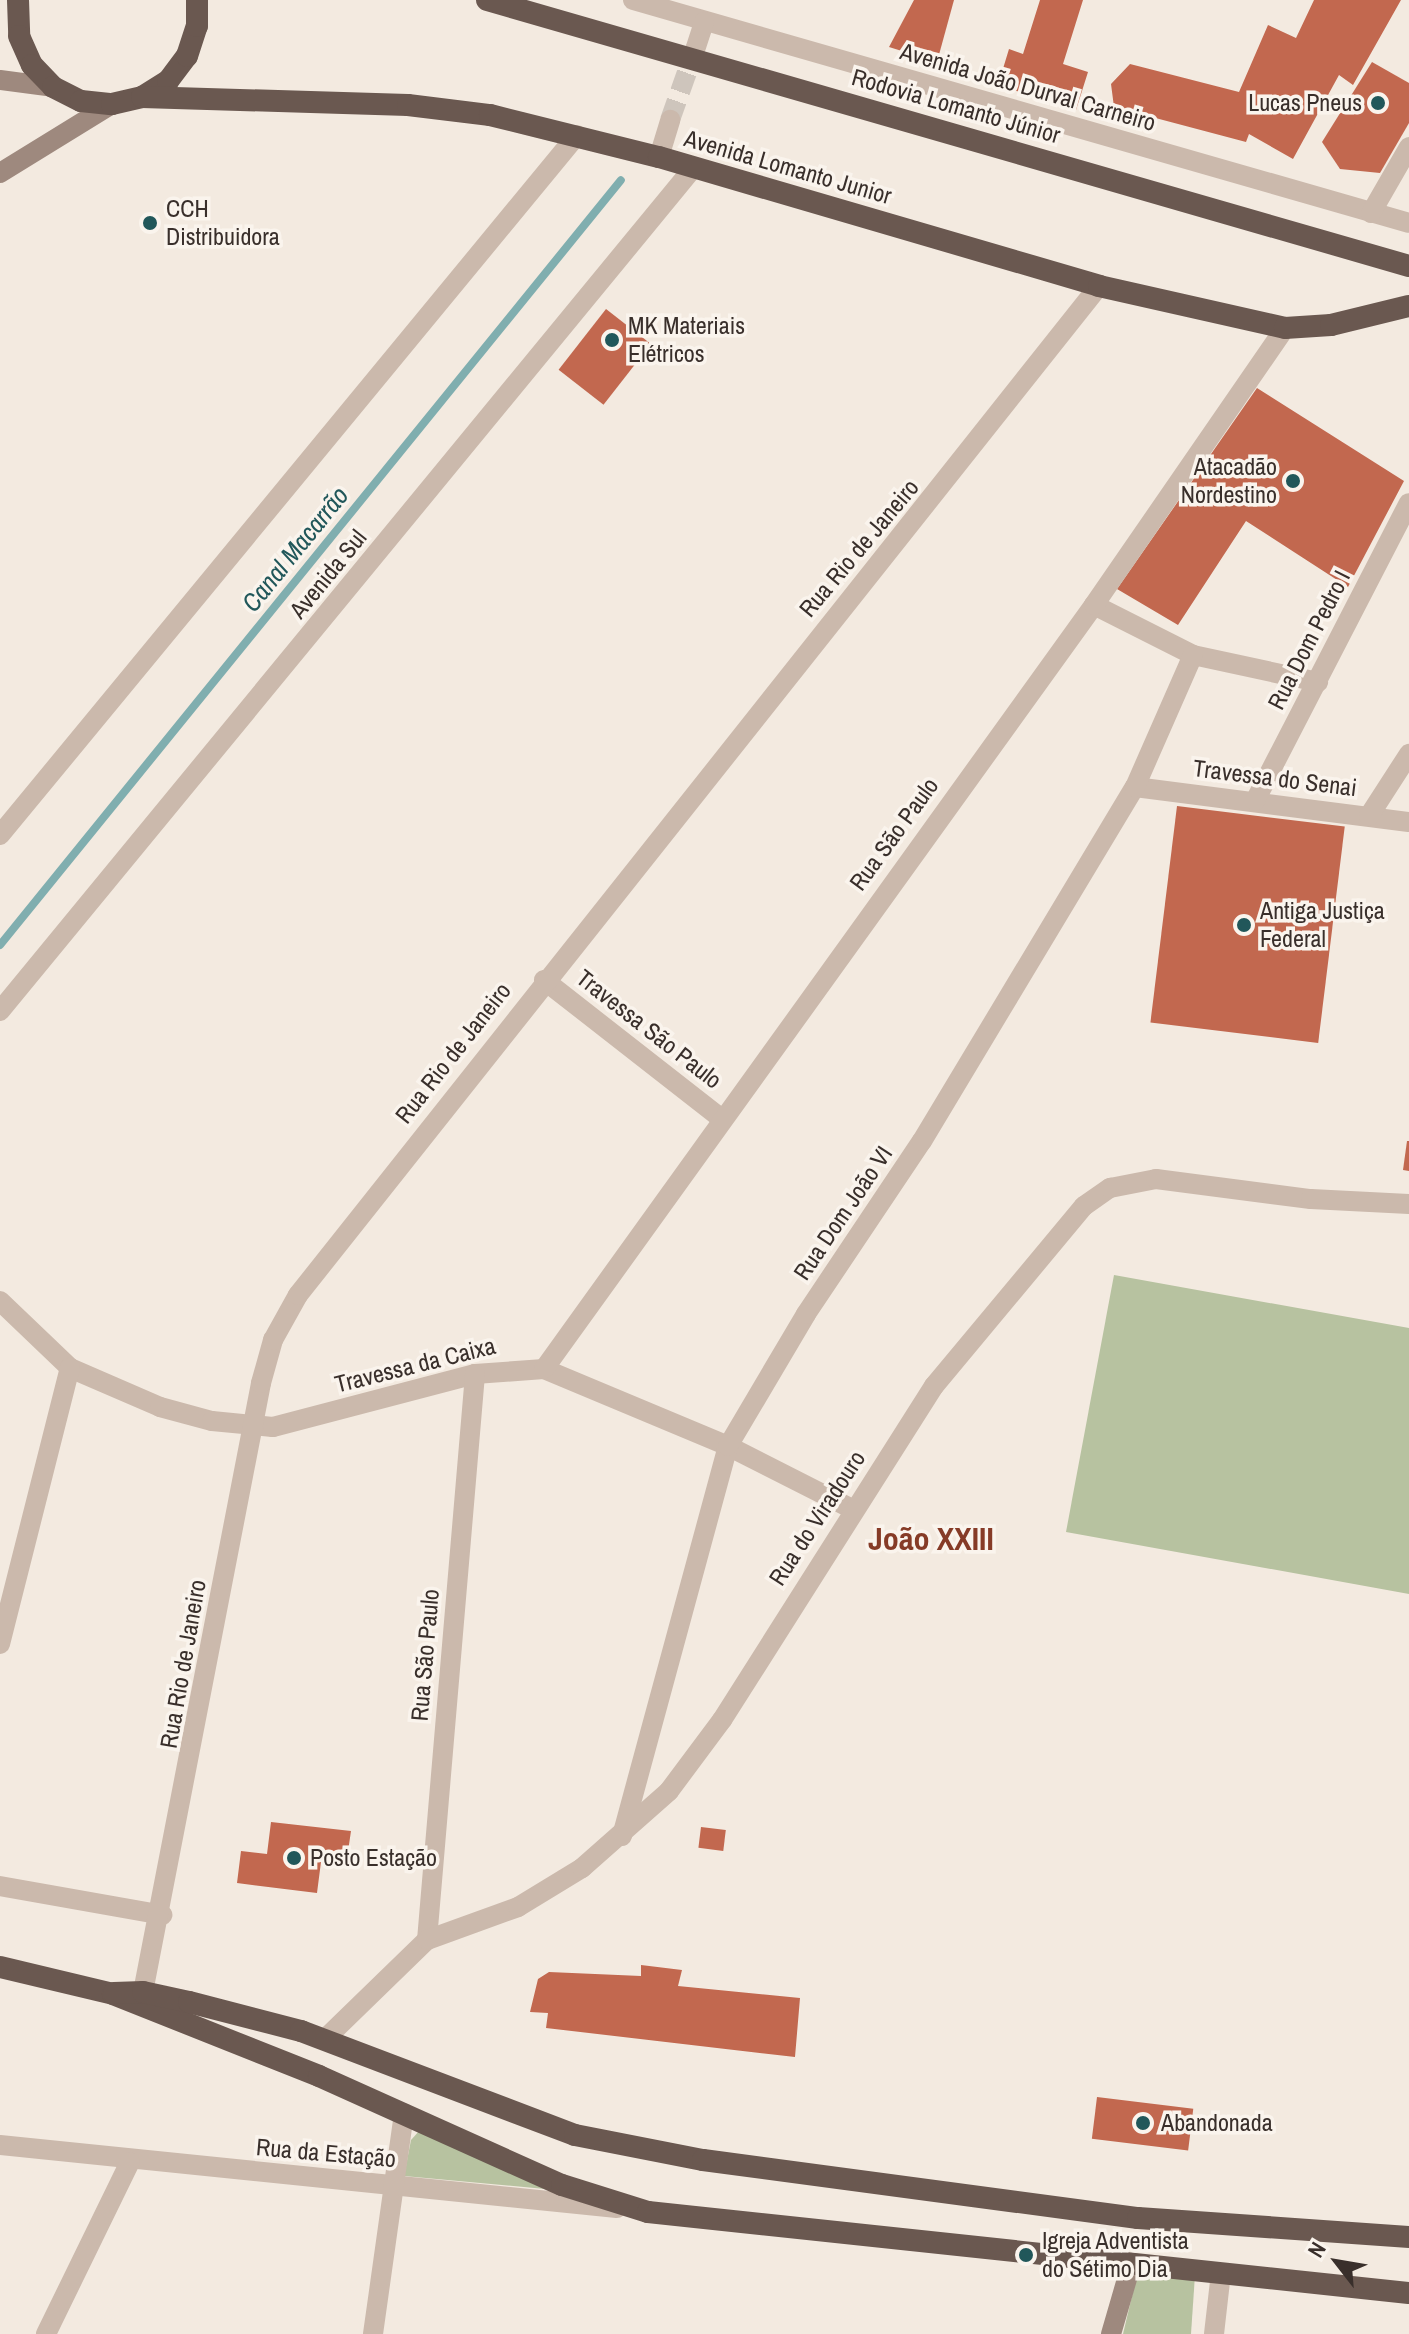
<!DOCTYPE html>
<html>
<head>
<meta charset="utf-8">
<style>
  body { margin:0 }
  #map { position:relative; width:1409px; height:2334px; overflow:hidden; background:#f3eae0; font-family:"Archivo Narrow",sans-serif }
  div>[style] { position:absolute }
  .green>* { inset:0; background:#b7c2a0 }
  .stream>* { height:8px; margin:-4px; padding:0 4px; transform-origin:4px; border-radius:4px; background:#80aeaf }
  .building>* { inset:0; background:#c2684f; transform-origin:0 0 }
  .minor-tunnel>* { height:20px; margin-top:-10px; transform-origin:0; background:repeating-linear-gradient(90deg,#cec5bc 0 20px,transparent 0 30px) }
  .minor>* { height:20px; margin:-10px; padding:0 10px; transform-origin:10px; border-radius:10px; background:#cbb9ac }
  .secondary>* { height:20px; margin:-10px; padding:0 10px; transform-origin:10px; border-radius:10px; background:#9e897e }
  .trunk>* { height:22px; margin:-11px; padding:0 11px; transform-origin:11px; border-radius:11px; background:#6a5850 }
  .dots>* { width:22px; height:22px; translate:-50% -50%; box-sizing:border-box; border:4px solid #faf4ed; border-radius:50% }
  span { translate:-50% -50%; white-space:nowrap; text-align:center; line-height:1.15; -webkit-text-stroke:7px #faf4ed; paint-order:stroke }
  .street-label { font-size:24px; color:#392f2b }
  .poi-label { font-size:24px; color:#392f2b }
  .right { translate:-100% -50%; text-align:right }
  .left { translate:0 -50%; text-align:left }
  .water-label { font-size:26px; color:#21575a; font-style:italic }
  .district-label { font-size:32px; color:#863b27; font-weight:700 }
  .north { position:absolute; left:1297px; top:2222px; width:80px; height:80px; -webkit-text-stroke:6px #faf4ed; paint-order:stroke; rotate:301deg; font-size:22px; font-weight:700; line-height:32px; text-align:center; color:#392f2b }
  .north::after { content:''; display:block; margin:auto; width:28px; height:36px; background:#392f2b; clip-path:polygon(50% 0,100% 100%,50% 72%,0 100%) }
</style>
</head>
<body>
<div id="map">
  <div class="green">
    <div style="clip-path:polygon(1114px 1275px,1409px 1328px,1409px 1594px,1066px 1532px)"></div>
    <div style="clip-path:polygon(420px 2130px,545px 2189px,404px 2176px,411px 2140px)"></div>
    <div style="clip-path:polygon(1138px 2271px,1195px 2275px,1191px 2334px,1123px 2334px)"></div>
  </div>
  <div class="stream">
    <div style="left:0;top:945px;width:985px;rotate:-50.93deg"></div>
  </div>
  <div class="building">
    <div style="clip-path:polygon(914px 0,954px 0,937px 62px,889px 47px)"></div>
    <div style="clip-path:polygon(1040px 0,1083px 0,1063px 64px,1088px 72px,1076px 110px,998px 85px,1009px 49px,1023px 54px)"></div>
    <div style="clip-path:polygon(1314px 0,1401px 0,1353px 85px,1339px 75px,1293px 159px,1249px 134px,1246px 142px,1114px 107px,1111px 84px,1130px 64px,1239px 92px,1268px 25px,1296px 38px)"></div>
    <div style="clip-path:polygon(1372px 62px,1409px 83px,1409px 123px,1380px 173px,1340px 169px,1322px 142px)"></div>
    <div style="left:606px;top:309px;width:57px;height:77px;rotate:38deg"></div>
    <div style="clip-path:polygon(1257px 388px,1404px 481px,1348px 587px,1246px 521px,1178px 625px,1117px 589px)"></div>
    <div style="left:1177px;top:806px;width:169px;height:218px;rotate:7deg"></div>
    <div style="clip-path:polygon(1407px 1141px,1409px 1141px,1409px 1171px,1403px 1170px)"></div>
    <div style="clip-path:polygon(271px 1822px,351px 1831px,346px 1865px,321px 1862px,317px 1893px,237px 1883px,241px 1851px,267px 1854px)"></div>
    <div style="left:701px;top:1827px;width:25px;height:21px;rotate:7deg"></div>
    <div style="clip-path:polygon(641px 1965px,682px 1970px,678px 1986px,800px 1998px,795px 2057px,546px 2028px,548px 2013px,530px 2012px,538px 1979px,549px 1972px,641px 1976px)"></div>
    <div style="left:1097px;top:2097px;width:97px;height:42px;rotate:7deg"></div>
  </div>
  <div class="minor-tunnel">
    <div style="left:670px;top:120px;width:77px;rotate:-70.4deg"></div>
  </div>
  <div class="minor">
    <div style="left:633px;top:0;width:807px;rotate:16.03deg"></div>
    <div style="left:696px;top:47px;width:26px;rotate:-72deg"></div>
    <div style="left:659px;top:157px;width:39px;rotate:-73deg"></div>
    <div style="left:1371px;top:213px;width:76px;rotate:-60.1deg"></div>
    <div style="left:1094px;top:605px;width:111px;rotate:26.8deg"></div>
    <div style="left:1193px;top:655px;width:128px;rotate:12.2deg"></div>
    <div style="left:1135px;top:787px;width:276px;rotate:7.3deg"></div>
    <div style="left:1255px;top:801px;width:335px;rotate:-62.7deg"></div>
    <div style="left:1369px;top:816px;width:74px;rotate:-57.2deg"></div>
    <div style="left:0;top:835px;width:907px;rotate:-50.5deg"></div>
    <div style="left:544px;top:980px;width:226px;rotate:38deg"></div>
    <div style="left:0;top:1011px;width:1093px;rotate:-50.57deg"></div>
    <div style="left:0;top:1301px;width:97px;rotate:43.7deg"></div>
    <div style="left:70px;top:1368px;width:98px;rotate:23.4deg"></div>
    <div style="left:160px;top:1407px;width:54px;rotate:15.1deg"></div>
    <div style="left:212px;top:1421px;width:61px;rotate:5.6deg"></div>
    <div style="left:273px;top:1427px;width:209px;rotate:-14.7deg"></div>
    <div style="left:475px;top:1374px;width:69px;rotate:-4.1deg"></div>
    <div style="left:544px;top:1369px;width:199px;rotate:22.7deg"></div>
    <div style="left:728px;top:1446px;width:139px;rotate:26.9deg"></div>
    <div style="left:544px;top:1369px;width:941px;rotate:-54.25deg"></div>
    <div style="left:1094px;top:605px;width:336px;rotate:-55.4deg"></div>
    <div style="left:0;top:1644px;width:285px;rotate:-75.8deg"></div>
    <div style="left:622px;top:1836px;width:404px;rotate:-74.8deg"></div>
    <div style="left:728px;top:1446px;width:153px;rotate:-59.4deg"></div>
    <div style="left:806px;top:1314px;width:208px;rotate:-56.2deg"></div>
    <div style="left:922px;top:1141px;width:413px;rotate:-59deg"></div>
    <div style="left:1135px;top:787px;width:144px;rotate:-66.3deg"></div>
    <div style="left:0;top:1886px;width:165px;rotate:10.1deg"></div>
    <div style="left:427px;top:1940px;width:568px;rotate:-85.15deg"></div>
    <div style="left:143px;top:1992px;width:620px;rotate:-79.03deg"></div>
    <div style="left:261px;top:1383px;width:45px;rotate:-74.4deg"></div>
    <div style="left:273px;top:1340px;width:51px;rotate:-60.9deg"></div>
    <div style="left:298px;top:1295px;width:1288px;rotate:-51.56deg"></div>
    <div style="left:324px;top:2040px;width:144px;rotate:-44.2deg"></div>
    <div style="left:427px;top:1940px;width:97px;rotate:-19.9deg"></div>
    <div style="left:518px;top:1907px;width:75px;rotate:-31.4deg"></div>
    <div style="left:582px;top:1868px;width:116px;rotate:-41.5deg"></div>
    <div style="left:669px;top:1791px;width:89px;rotate:-53.3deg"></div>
    <div style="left:722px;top:1720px;width:396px;rotate:-57.6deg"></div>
    <div style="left:934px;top:1386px;width:234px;rotate:-50.2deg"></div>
    <div style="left:1084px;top:1206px;width:32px;rotate:-35deg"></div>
    <div style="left:1110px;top:1188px;width:47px;rotate:-11.1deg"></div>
    <div style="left:1156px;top:1179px;width:156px;rotate:7.4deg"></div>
    <div style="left:1311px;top:1199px;width:98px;rotate:2.9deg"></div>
    <div style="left:0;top:2145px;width:620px;rotate:5.83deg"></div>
    <div style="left:46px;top:2334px;width:191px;rotate:-64deg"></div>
    <div style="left:373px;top:2334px;width:223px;rotate:-82deg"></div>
    <div style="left:1214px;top:2334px;width:61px;rotate:-83.5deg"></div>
  </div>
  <div class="secondary">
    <div style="left:0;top:80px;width:53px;rotate:7.5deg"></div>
    <div style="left:0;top:173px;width:132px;rotate:-31.6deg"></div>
    <div style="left:1111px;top:2334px;width:72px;rotate:-73.8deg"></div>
  </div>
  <div class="trunk">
    <div style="left:18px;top:0;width:36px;rotate:88deg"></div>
    <div style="left:19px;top:36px;width:32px;rotate:66deg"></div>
    <div style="left:32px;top:65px;width:30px;rotate:46deg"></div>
    <div style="left:53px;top:87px;width:31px;rotate:27deg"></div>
    <div style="left:81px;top:101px;width:31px;rotate:6deg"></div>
    <div style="left:112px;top:104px;width:31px;rotate:-13deg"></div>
    <div style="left:142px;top:97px;width:31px;rotate:-32deg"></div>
    <div style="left:168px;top:81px;width:31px;rotate:-53deg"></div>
    <div style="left:187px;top:56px;width:32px;rotate:-72deg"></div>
    <div style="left:197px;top:26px;width:26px;rotate:-90deg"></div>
    <div style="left:487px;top:0;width:960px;rotate:16.09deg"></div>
    <div style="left:142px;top:97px;width:266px;rotate:1.7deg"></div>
    <div style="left:408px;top:105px;width:83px;rotate:7deg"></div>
    <div style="left:490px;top:115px;width:174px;rotate:14deg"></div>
    <div style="left:659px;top:157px;width:459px;rotate:16.3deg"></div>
    <div style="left:1099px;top:286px;width:191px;rotate:12.7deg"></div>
    <div style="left:1285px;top:328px;width:46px;rotate:-3.7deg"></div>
    <div style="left:1331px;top:325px;width:80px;rotate:-13.7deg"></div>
    <div style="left:0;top:1967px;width:116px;rotate:13.4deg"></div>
    <div style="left:113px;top:1994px;width:222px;rotate:21.7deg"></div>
    <div style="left:319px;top:2076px;width:266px;rotate:24.2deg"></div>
    <div style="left:562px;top:2185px;width:90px;rotate:17.4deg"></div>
    <div style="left:648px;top:2212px;width:765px;rotate:6.08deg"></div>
    <div style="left:114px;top:1993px;width:29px;rotate:-2deg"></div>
    <div style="left:143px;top:1992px;width:47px;rotate:12.3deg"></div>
    <div style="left:189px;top:2002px;width:116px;rotate:14.5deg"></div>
    <div style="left:301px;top:2031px;width:293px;rotate:20.8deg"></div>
    <div style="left:575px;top:2135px;width:130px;rotate:11.1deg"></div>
    <div style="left:703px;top:2160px;width:439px;rotate:7.6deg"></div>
    <div style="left:1138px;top:2218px;width:272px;rotate:4deg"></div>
  </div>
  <div class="dots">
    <div style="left:1378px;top:103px;background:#21575a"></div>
    <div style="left:150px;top:223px;background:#21575a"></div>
    <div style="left:612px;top:340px;background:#21575a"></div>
    <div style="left:1293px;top:481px;background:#21575a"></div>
    <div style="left:1244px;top:925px;background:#21575a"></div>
    <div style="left:294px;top:1858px;background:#21575a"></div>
    <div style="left:1143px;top:2123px;background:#21575a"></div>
    <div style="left:1026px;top:2255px;background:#21575a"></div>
  </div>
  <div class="street-label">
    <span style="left:1028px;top:87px;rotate:16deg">Avenida João Durval Carneiro</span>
    <span style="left:956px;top:106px;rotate:16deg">Rodovia Lomanto Júnior</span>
    <span style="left:788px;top:167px;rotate:16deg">Avenida Lomanto Junior</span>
    <span style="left:859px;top:548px;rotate:-50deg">Rua Rio de Janeiro</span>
    <span style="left:328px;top:574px;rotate:-51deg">Avenida Sul</span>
    <span style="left:1309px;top:640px;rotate:-63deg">Rua Dom Pedro I</span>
    <span style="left:1275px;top:778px;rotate:7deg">Travessa do Senai</span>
    <span style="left:894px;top:834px;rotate:-54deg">Rua São Paulo</span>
    <span style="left:649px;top:1029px;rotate:38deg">Travessa São Paulo</span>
    <span style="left:453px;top:1053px;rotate:-52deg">Rua Rio de Janeiro</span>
    <span style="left:843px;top:1213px;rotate:-56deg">Rua Dom João VI</span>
    <span style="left:415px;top:1365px;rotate:-14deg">Travessa da Caixa</span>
    <span style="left:817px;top:1518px;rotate:-57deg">Rua do Viradouro</span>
    <span style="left:425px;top:1655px;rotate:-85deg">Rua São Paulo</span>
    <span style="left:183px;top:1664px;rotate:-80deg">Rua Rio de Janeiro</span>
    <span style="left:326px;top:2153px;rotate:5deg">Rua da Estação</span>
  </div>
  <div class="poi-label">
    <span class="right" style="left:1362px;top:103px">Lucas Pneus</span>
    <span class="left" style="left:166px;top:223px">CCH<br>Distribuidora</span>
    <span class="left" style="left:628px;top:340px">MK Materiais<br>Elétricos</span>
    <span class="right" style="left:1277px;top:481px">Atacadão<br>Nordestino</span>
    <span class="left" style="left:1260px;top:925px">Antiga Justiça<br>Federal</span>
    <span class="left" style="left:310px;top:1858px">Posto Estação</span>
    <span class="left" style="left:1161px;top:2123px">Abandonada</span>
    <span class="left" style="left:1042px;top:2255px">Igreja Adventista<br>do Sétimo Dia</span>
  </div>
  <div class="water-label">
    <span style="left:295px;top:549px;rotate:-51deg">Canal Macarrão</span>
  </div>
  <div class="district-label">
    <span style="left:931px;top:1539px">João XXIII</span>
  </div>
  <div class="north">N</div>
</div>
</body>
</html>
